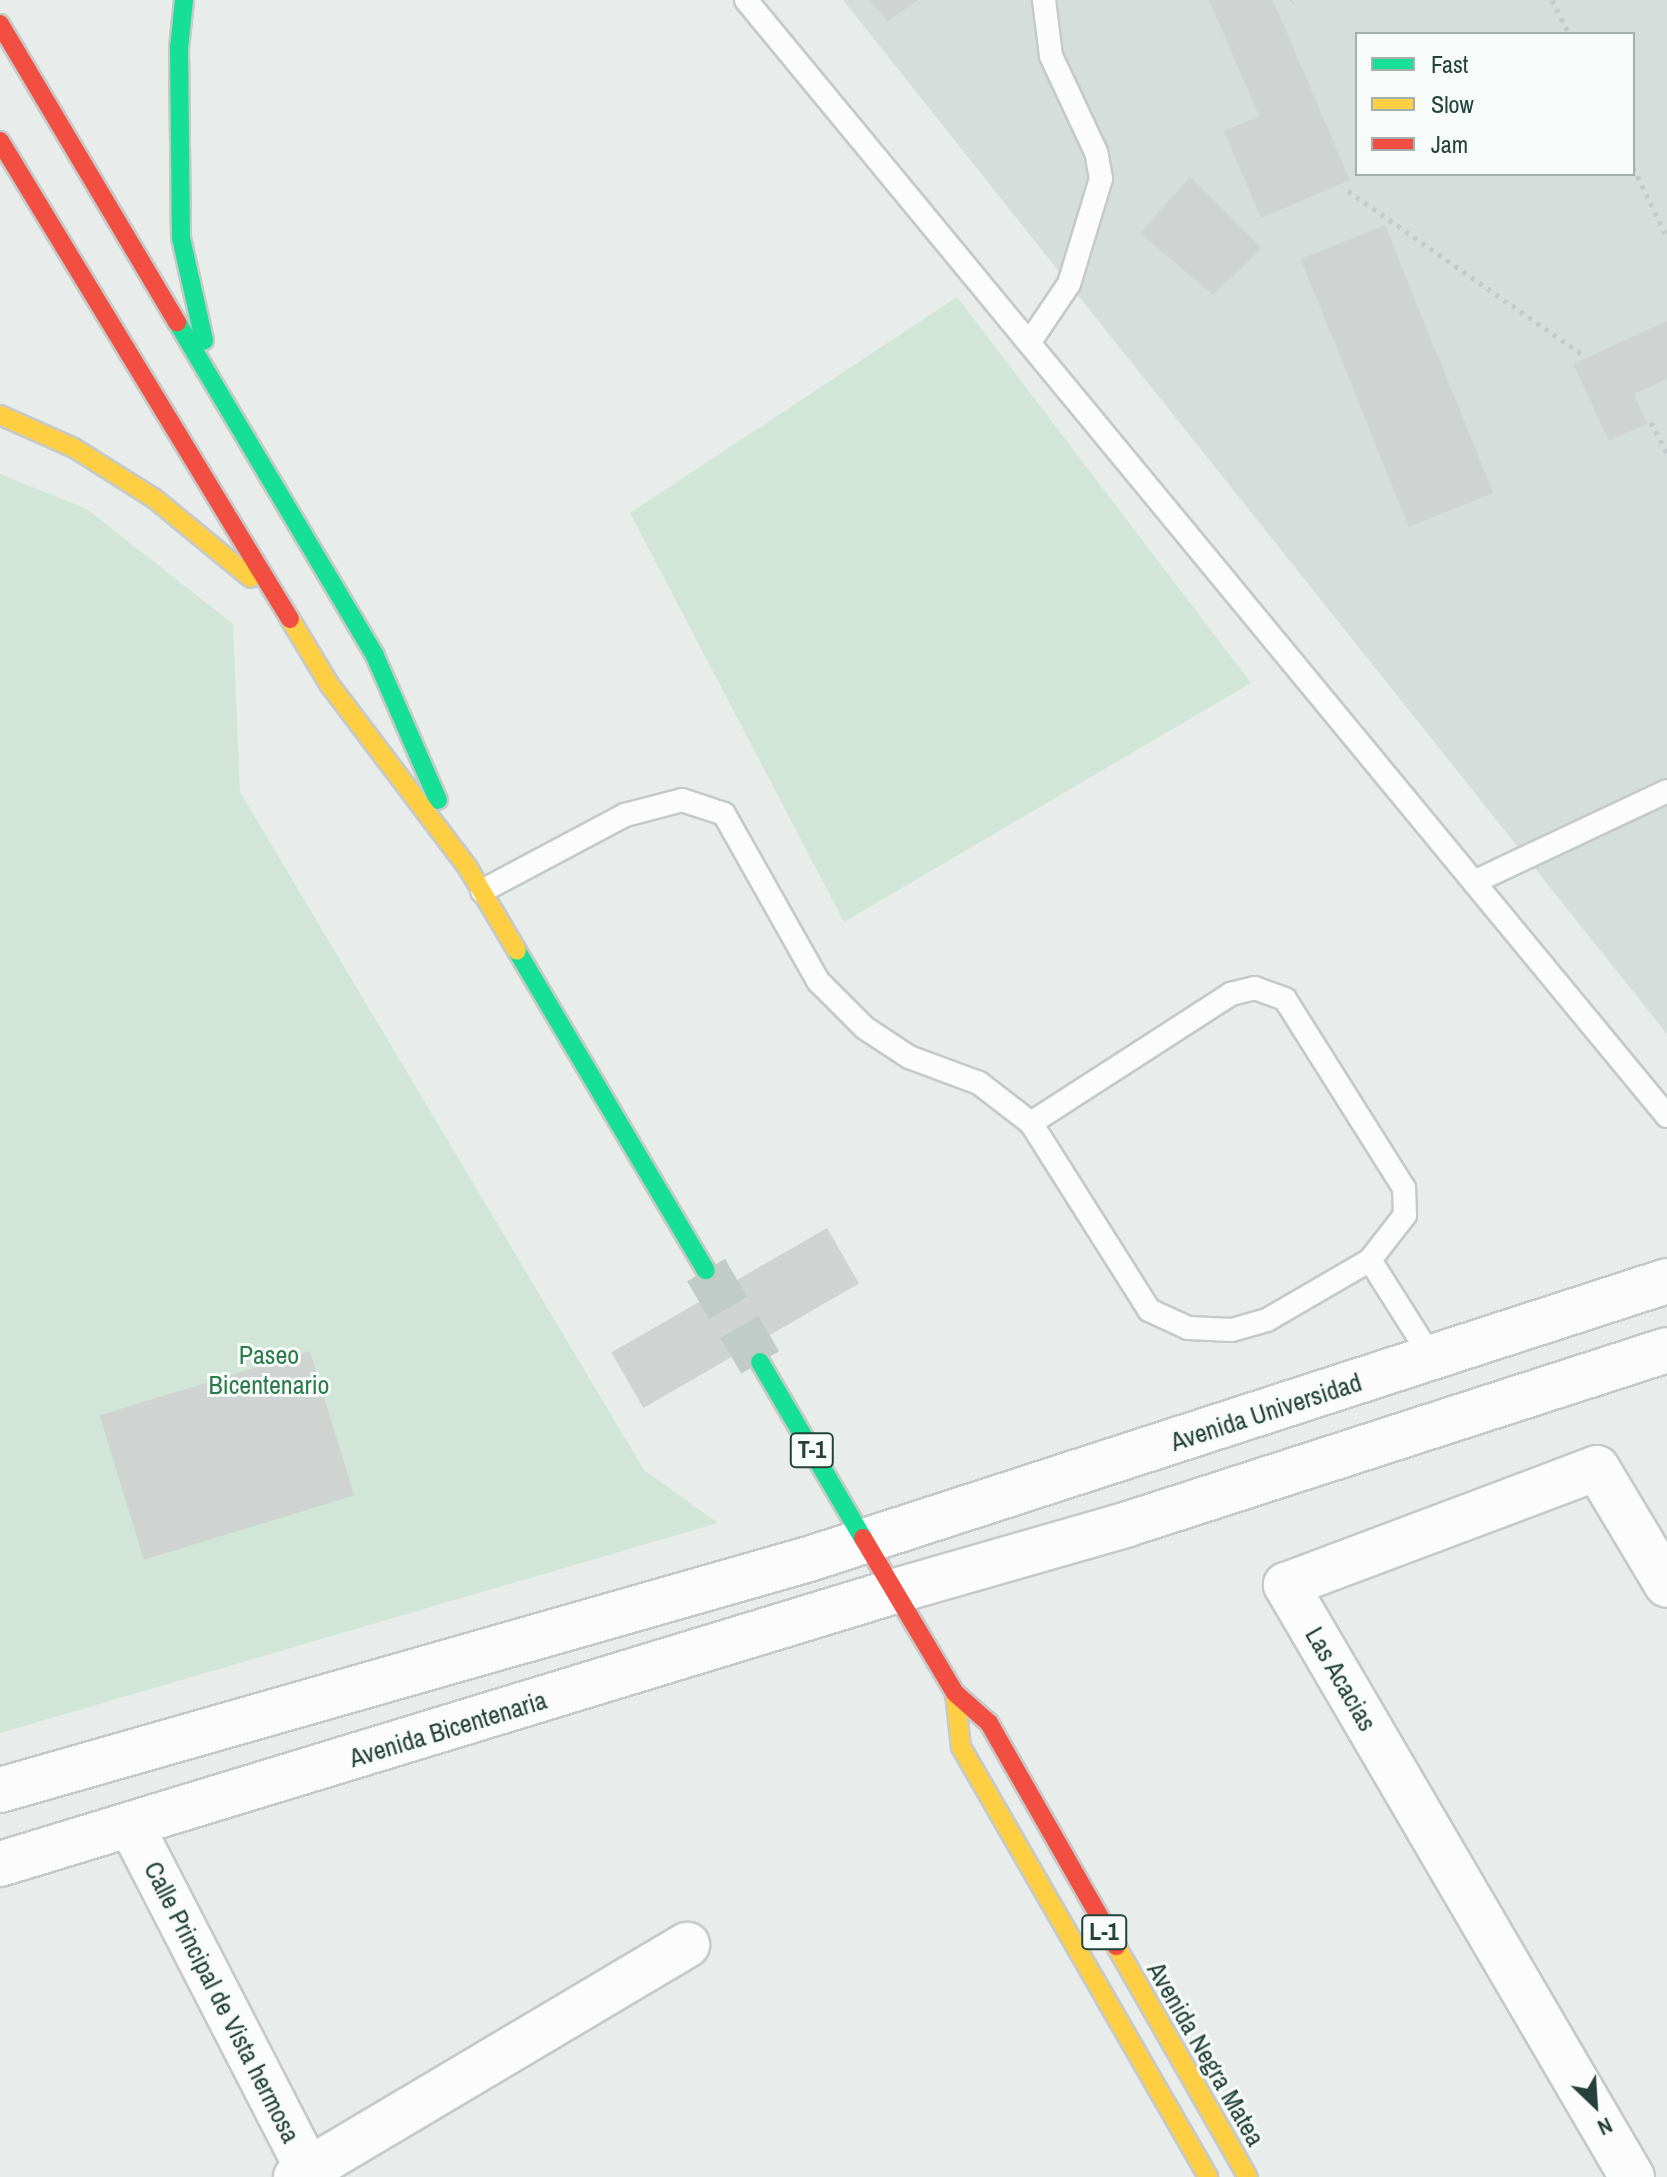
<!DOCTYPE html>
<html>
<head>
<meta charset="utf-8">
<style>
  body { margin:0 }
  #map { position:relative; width:1667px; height:2177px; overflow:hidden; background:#e8edeb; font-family:"Archivo Narrow",sans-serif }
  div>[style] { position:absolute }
  .built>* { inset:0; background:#d6dedb }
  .green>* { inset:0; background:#d1e6d8 }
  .building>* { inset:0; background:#cfd4d2; transform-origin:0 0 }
  .highway-tunnel>* { height:44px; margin-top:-22px; transform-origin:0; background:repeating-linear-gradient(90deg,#c1cbc8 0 44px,transparent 0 66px) }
  .path>* { height:5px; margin-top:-2.5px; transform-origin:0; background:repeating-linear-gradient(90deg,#c3ccca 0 4px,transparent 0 10px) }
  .roads { filter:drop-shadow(2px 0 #c5cac8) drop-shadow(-2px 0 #c5cac8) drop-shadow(0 2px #c5cac8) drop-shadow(0 -2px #c5cac8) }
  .lane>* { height:22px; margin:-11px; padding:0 11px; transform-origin:11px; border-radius:11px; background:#fcfcfc }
  .street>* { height:44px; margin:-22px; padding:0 22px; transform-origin:22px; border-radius:22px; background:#fcfcfc }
  .fast>* { height:18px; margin:-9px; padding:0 9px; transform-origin:9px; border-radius:9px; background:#16e098 }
  .slow>* { height:18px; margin:-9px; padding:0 9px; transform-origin:9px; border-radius:9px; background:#ffcf43 }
  .jam>* { height:18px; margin:-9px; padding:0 9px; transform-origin:9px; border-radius:9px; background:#f24e42 }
  span { translate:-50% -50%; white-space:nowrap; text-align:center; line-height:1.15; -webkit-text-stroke:6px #f7fbf9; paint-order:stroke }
  .shield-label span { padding:2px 6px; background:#f7fbf9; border:2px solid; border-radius:6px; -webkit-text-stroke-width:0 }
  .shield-label { font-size:24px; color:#24423a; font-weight:700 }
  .park-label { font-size:26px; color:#2d7a4b }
  .street-label { font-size:26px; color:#24423a }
  .legend { position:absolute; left:1355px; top:32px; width:280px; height:144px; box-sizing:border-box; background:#f7fbf9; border:2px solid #a3b1ad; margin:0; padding:10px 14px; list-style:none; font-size:24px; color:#24423a }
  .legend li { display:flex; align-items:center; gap:16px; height:40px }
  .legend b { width:40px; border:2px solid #a3b1ad }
  .north { position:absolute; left:1555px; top:2065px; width:80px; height:80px; -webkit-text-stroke:6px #f7fbf9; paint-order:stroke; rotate:155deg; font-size:22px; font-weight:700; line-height:32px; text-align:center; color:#24423a }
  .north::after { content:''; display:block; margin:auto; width:28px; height:36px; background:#24423a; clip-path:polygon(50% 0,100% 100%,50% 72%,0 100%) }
</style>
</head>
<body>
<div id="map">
  <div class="built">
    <div style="clip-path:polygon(evenodd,843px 0,1667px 0,1667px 1034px,1069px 284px,843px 0,1357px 34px,1633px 34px,1633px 174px,1357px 174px,1357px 34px)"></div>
  </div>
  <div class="green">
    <div style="clip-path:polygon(957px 297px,1251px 683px,844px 922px,630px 513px)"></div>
    <div style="clip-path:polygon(0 474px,87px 509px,233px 624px,240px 792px,644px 1470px,718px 1523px,0 1733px)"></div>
  </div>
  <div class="building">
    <div style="clip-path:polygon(868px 0,918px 0,888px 21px)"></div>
    <div style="clip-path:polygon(1209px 0,1273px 0,1350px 180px,1261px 218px,1224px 131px,1259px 116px)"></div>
    <div style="clip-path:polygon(1190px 177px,1262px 248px,1213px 295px,1140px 233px)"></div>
    <div style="left:1385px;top:225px;width:289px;height:91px;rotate:68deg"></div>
    <div style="clip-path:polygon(1667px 321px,1667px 379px,1634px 394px,1647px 424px,1609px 441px,1573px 364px)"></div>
    <div style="left:827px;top:1228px;width:64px;height:249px;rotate:60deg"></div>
    <div style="left:310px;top:1351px;width:151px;height:220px;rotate:73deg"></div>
  </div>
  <div class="highway-tunnel">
    <div style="left:706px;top:1270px;width:107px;rotate:59.6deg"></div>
  </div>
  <div class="path">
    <div style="left:1552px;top:0;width:38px;rotate:63deg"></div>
    <div style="left:1291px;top:1px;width:1px;rotate:-45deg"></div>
    <div style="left:1633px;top:167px;width:78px;rotate:64.1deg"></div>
    <div style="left:1348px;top:191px;width:285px;rotate:34.9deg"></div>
    <div style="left:1651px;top:422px;width:36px;rotate:63deg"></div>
  </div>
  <div class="roads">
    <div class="lane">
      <div style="left:746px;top:0;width:1447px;rotate:50.47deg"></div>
      <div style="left:1029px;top:343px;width:71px;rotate:-55.9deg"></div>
      <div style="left:1069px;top:284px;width:110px;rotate:-73.1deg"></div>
      <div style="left:1101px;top:179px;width:27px;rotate:-100deg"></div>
      <div style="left:1096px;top:152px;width:106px;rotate:-115.1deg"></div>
      <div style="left:1051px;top:56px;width:56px;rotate:-97.1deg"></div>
      <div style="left:1474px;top:882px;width:213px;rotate:-25.2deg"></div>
      <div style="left:482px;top:891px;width:162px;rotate:-28deg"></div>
      <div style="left:625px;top:815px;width:59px;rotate:-14.7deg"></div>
      <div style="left:682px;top:800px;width:44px;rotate:18.4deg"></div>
      <div style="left:724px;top:814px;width:192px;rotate:60.6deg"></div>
      <div style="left:818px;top:981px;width:66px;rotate:45deg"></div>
      <div style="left:865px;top:1028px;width:53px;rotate:33.4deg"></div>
      <div style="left:909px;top:1057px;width:75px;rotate:20.4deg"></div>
      <div style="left:979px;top:1083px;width:66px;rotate:37.6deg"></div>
      <div style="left:1031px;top:1123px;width:221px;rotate:57.7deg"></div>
      <div style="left:1149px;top:1310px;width:43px;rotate:24.8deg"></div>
      <div style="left:1188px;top:1328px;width:44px;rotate:2.6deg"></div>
      <div style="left:1232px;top:1330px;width:36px;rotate:-16deg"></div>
      <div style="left:1267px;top:1320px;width:119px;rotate:-30.2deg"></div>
      <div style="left:1370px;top:1260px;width:57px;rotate:-52.1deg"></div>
      <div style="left:1405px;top:1215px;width:27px;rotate:-92deg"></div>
      <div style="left:1404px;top:1188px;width:223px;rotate:-122.2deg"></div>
      <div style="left:1285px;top:999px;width:32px;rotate:-160deg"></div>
      <div style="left:1255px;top:988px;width:25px;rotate:166deg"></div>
      <div style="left:1231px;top:994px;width:238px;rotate:147.2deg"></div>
      <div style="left:1370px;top:1260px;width:116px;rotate:57.7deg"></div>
    </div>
    <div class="street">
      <div style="left:0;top:1790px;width:841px;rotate:-15.94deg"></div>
      <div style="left:809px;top:1559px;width:902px;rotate:-17.95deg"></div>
      <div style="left:132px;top:1827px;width:394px;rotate:62.8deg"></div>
      <div style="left:0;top:1864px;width:936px;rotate:-16.96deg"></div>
      <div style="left:895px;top:1591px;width:242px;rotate:-16deg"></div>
      <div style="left:1128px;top:1524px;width:566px;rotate:-17.89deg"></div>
      <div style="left:296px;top:2177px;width:455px;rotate:-30.7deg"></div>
      <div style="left:1632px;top:2177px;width:686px;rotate:-120.3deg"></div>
      <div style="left:1286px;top:1585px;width:332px;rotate:-20.6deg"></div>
      <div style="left:1597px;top:1468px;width:136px;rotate:59.1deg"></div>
    </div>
    <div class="fast">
      <div style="left:184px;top:0;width:48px;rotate:95.9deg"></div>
      <div style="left:179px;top:48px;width:190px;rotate:89.4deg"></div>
      <div style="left:181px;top:238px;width:105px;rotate:77.3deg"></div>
      <div style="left:177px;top:322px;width:388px;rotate:59.3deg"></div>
      <div style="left:375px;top:656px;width:157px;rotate:66.4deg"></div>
      <div style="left:517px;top:951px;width:371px;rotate:59.4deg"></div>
      <div style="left:760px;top:1362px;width:204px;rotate:59.7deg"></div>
    </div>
    <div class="slow">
      <div style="left:0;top:415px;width:81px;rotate:24deg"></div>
      <div style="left:74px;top:448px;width:96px;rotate:32.2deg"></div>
      <div style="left:155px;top:499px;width:124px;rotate:39.5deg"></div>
      <div style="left:290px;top:619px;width:76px;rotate:59deg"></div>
      <div style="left:329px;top:684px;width:231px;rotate:52.9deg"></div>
      <div style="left:468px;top:868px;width:96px;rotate:59.4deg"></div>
      <div style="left:955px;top:1693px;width:54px;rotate:83.7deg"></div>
      <div style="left:961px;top:1747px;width:496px;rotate:60.1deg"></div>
      <div style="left:1116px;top:1946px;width:266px;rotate:60.3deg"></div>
    </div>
    <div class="jam">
      <div style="left:0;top:24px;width:347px;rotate:59.3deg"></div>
      <div style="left:0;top:141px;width:559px;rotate:58.76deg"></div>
      <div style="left:863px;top:1538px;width:180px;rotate:59.3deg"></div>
      <div style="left:955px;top:1693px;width:45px;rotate:41.4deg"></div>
      <div style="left:989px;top:1723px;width:257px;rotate:60.3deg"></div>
    </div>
  </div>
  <div class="shield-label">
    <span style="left:812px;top:1450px">T-1</span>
    <span style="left:1104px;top:1932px">L-1</span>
  </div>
  <div class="park-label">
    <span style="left:269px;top:1370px">Paseo<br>Bicentenario</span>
  </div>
  <div class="street-label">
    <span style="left:1266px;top:1412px;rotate:-18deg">Avenida Universidad</span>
    <span style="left:1341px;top:1679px;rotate:60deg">Las Acacias</span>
    <span style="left:448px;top:1729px;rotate:-17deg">Avenida Bicentenaria</span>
    <span style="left:222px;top:2002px;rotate:63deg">Calle Principal de Vista hermosa</span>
    <span style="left:1206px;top:2054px;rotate:60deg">Avenida Negra Matea</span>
  </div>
  <ul class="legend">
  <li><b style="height:10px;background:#16e098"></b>Fast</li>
  <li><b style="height:10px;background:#ffcf43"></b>Slow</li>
  <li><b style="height:10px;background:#f24e42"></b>Jam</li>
  </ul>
  <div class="north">N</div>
</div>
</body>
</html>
